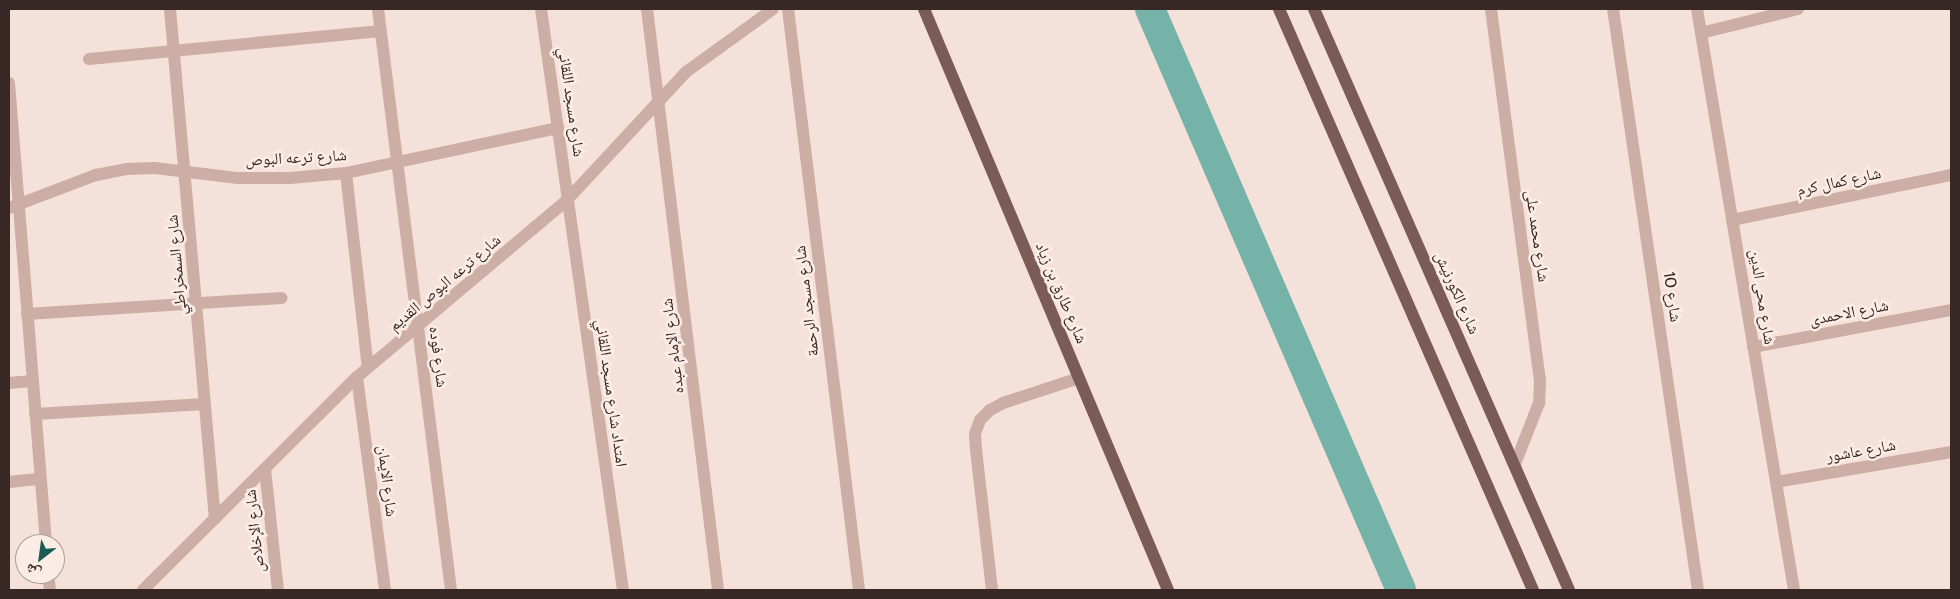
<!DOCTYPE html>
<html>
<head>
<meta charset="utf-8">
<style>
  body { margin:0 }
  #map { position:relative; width:1960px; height:599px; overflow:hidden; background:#f4e1d9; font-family:Cabin,"Noto Naskh Arabic",sans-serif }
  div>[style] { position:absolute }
  .canal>* { height:30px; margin:-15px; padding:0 15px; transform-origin:15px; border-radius:15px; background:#75b3a9 }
  .minor>* { height:12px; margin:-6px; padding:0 6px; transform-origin:6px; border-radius:6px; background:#cdaea4 }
  .major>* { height:12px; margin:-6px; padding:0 6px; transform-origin:6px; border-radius:6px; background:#7a5b56 }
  span { translate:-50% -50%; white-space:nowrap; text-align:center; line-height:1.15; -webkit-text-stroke:5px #fbede5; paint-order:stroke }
  .street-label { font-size:16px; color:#372826 }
  .frame { position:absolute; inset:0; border:10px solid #372826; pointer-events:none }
  .north { position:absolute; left:15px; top:534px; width:50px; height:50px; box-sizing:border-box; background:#fbede5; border:1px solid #ad9e99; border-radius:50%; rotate:210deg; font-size:14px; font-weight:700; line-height:20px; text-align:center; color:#372826 }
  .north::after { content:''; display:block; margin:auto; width:18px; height:22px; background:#185c53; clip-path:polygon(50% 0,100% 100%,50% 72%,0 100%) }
</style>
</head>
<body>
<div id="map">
  <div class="canal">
    <div style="left:1150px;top:9px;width:633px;rotate:66.63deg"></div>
  </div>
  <div class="minor">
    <div style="left:170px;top:9px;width:512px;rotate:84.96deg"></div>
    <div style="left:378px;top:9px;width:586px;rotate:82.84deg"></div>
    <div style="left:541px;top:9px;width:587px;rotate:81.97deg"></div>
    <div style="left:647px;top:9px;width:585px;rotate:83.03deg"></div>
    <div style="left:788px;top:9px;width:585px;rotate:83.03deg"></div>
    <div style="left:1491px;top:9px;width:374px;rotate:82.5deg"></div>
    <div style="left:1540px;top:380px;width:23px;rotate:92deg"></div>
    <div style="left:1539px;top:403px;width:66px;rotate:111.5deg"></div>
    <div style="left:1613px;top:9px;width:587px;rotate:81.68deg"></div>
    <div style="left:1697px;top:9px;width:589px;rotate:80.52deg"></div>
    <div style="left:1701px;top:33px;width:100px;rotate:-13.9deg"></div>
    <div style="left:89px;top:59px;width:293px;rotate:-5.5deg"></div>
    <div style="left:9px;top:83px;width:462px;rotate:85.4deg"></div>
    <div style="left:346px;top:173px;width:196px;rotate:83.6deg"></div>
    <div style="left:9px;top:208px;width:93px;rotate:-20.8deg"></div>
    <div style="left:96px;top:175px;width:31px;rotate:-11deg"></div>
    <div style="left:126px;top:169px;width:29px;rotate:-2deg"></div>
    <div style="left:155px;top:168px;width:84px;rotate:6.9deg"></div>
    <div style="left:238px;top:178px;width:52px"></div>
    <div style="left:290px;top:178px;width:56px;rotate:-5.1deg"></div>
    <div style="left:346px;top:173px;width:217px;rotate:-12deg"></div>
    <div style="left:1732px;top:220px;width:224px;rotate:-11.6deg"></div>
    <div style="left:27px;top:314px;width:255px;rotate:-3.6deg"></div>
    <div style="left:1753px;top:347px;width:201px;rotate:-10.6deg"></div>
    <div style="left:357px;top:377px;width:215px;rotate:82.5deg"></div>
    <div style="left:9px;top:383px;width:23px;rotate:-5deg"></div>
    <div style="left:35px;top:414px;width:170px;rotate:-3.4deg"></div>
    <div style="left:265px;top:469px;width:122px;rotate:83.9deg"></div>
    <div style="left:9px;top:482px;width:31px;rotate:-6deg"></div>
    <div style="left:1776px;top:482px;width:178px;rotate:-9.7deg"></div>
    <div style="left:48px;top:574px;width:16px;rotate:83deg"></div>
    <div style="left:143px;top:590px;width:302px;rotate:-44.9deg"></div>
    <div style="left:357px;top:377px;width:275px;rotate:-40.1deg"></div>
    <div style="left:567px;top:200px;width:175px;rotate:-47.1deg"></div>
    <div style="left:686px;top:72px;width:107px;rotate:-35.9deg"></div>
    <div style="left:992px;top:590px;width:142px;rotate:-96.5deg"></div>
    <div style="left:976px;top:449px;width:15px;rotate:-94deg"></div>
    <div style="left:975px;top:434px;width:15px;rotate:-70deg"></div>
    <div style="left:980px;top:420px;width:14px;rotate:-45deg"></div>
    <div style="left:990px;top:410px;width:15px;rotate:-28deg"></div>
    <div style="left:1003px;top:403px;width:80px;rotate:-18.2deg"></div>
  </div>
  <div class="major">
    <div style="left:924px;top:9px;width:630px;rotate:67.22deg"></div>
    <div style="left:1279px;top:9px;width:634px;rotate:66.39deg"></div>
    <div style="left:1314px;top:9px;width:634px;rotate:66.3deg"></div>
  </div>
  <div class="street-label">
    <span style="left:571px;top:102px;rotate:82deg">شارع مسجد اللقاني</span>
    <span style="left:296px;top:158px;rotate:-3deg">شارع ترعه البوص</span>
    <span style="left:1839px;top:182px;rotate:-12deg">شارع كمال كرم</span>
    <span style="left:1537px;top:236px;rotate:82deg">شارع محمد على</span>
    <span style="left:177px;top:265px;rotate:-95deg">شارع السمخراطي</span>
    <span style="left:445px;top:283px;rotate:-40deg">شارع ترعه البوص القديم</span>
    <span style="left:1061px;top:293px;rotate:67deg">شارع طارق بن زياد</span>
    <span style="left:1457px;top:293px;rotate:66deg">شارع الكورنيش</span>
    <span style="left:1672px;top:297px;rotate:82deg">شارع 10</span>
    <span style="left:1762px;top:297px;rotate:81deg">شارع محى الدين</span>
    <span style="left:807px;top:301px;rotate:-97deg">شارع مسجد الرحمة</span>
    <span style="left:1849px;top:313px;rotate:-11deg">شارع الاحمدى</span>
    <span style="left:673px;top:346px;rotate:-97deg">شارع الإمام عبده</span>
    <span style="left:438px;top:357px;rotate:83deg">شارع فوده</span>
    <span style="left:611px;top:393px;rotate:82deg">امتداد شارع مسجد اللقاني</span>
    <span style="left:1861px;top:451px;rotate:-10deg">شارع عاشور</span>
    <span style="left:387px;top:481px;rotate:83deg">شارع الايمان</span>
    <span style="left:255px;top:531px;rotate:-96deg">شارع الإخلاص</span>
  </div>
  <div class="frame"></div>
  <div class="north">ش</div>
</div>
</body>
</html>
